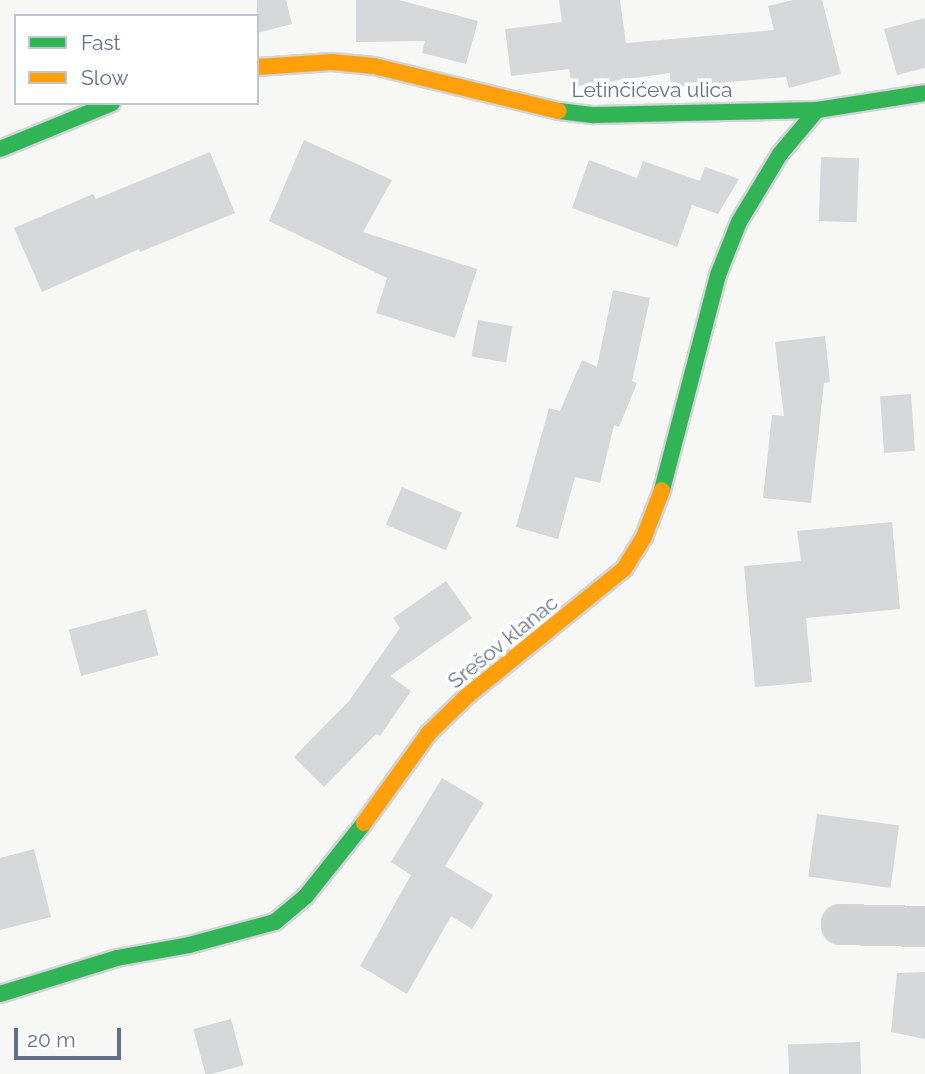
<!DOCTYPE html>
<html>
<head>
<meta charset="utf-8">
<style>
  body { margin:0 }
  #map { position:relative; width:925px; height:1074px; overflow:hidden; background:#f7f7f6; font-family:Raleway,sans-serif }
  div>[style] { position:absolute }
  .building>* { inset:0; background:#d6d7d8; transform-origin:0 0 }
  .roads { filter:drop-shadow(2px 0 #d2d4d6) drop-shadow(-2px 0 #d2d4d6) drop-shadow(0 2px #d2d4d6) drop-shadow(0 -2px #d2d4d6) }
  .street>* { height:37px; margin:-18.5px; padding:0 18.5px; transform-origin:18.5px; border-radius:18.5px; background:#d2d3d5 }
  .fast>* { height:16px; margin:-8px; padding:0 8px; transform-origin:8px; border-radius:8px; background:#30b455 }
  .slow>* { height:16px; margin:-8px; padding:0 8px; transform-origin:8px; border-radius:8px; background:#ff9f0a }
  span { translate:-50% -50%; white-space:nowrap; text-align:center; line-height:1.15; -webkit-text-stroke:7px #fff; paint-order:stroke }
  .street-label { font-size:21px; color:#646f8a }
  .legend { position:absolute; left:14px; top:14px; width:245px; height:91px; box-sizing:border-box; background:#fff; border:2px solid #c1c5d0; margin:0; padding:9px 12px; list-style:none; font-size:21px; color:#646f8a }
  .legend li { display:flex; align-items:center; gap:14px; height:35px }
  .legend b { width:35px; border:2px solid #c1c5d0 }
  .scale { position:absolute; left:14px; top:1028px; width:107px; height:32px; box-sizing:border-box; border:4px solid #646f8a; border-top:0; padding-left:9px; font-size:21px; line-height:24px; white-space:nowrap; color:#646f8a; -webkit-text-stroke:5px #fff; paint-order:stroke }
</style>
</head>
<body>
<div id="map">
  <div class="building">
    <div style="clip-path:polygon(257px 0,286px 0,292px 24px,257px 33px)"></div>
    <div style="clip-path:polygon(356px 0,399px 0,478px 21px,466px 64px,422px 53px,425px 41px,356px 42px)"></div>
    <div style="clip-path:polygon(559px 0,620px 0,626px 43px,774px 30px,768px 6px,793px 0,822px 0,841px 74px,789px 88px,786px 77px,671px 87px,670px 73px,572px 87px,569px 69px,511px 76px,505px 29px,562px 22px)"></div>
    <div style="clip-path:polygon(925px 18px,925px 68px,897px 75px,884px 29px)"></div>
    <div style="clip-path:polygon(304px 140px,392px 180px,363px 232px,477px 269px,455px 338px,376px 313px,387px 278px,269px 221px)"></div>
    <div style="clip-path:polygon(210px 152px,235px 213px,140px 252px,139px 249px,42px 292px,14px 228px,93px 194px,96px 199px)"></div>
    <div style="left:821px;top:157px;width:38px;height:64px;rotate:2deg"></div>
    <div style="clip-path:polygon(589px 160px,637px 178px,643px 161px,700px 181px,705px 167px,739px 179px,718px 214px,692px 205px,697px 191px,677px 247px,572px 208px)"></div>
    <div style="clip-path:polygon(613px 290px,650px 298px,632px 381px,637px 383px,619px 427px,614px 425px,600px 483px,575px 477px,558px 539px,516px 527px,549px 408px,560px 411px,582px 360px,597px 367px)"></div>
    <div style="left:478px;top:320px;width:35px;height:37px;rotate:10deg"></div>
    <div style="clip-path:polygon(825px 336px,830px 382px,824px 383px,811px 503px,763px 498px,772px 415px,784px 416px,775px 342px)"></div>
    <div style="left:911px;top:394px;width:57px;height:31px;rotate:86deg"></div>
    <div style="left:402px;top:487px;width:65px;height:41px;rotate:23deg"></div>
    <div style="clip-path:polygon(892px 522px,900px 609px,806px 618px,812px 682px,755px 687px,744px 566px,801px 561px,797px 531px)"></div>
    <div style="clip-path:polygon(446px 581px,472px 618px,390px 676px,411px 691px,380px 736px,376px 734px,324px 787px,294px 757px,349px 701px,400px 628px,393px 618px)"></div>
    <div style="left:146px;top:609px;width:48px;height:80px;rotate:75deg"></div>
    <div style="clip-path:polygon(442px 778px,484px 803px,445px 866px,493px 895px,472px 929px,451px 916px,407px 994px,360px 966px,411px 875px,391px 862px)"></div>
    <div style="left:817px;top:814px;width:83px;height:63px;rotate:8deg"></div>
    <div style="clip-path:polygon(34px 849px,51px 917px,0 930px,0 858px)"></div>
    <div style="clip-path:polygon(925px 972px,925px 1039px,891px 1032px,897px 973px)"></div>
    <div style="left:231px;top:1019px;width:48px;height:39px;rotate:75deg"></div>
    <div style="left:860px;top:1042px;width:32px;height:72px;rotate:88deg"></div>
  </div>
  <div class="roads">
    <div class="street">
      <div style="left:841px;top:924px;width:84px;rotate:1.4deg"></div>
    </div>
    <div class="fast">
      <div style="left:559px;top:111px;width:35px;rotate:7deg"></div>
      <div style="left:594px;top:115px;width:223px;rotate:-1.3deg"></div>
      <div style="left:817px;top:110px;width:109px;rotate:-8.9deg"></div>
      <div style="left:0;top:149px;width:121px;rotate:-22.3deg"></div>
      <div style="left:662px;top:490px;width:222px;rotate:-75.4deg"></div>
      <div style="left:718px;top:275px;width:57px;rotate:-68.4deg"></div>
      <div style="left:739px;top:222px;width:79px;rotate:-58.9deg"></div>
      <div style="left:780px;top:154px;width:57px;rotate:-49.9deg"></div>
      <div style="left:0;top:994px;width:122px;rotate:-17.1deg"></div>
      <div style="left:117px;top:958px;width:73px;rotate:-10.2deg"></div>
      <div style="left:189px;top:945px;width:89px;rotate:-15deg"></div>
      <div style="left:275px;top:922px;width:40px;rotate:-40deg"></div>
      <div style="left:306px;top:896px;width:93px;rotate:-51.5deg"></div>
    </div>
    <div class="slow">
      <div style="left:257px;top:67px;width:75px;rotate:-3.8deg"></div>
      <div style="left:332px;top:62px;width:42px;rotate:5.4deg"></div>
      <div style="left:374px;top:66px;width:190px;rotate:13.7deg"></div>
      <div style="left:364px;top:823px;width:111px;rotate:-54.2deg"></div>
      <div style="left:429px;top:733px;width:53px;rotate:-44.2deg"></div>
      <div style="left:467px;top:696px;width:202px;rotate:-39deg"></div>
      <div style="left:624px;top:569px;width:38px;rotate:-58deg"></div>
      <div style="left:644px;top:537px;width:50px;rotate:-69deg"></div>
    </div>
  </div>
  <div class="street-label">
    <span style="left:652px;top:90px">Letinčićeva ulica</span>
    <span style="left:503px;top:642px;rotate:-39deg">Srešov klanac</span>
  </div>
  <ul class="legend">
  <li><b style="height:9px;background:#30b455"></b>Fast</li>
  <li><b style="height:9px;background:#ff9f0a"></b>Slow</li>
  </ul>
  <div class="scale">20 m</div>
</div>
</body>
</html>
